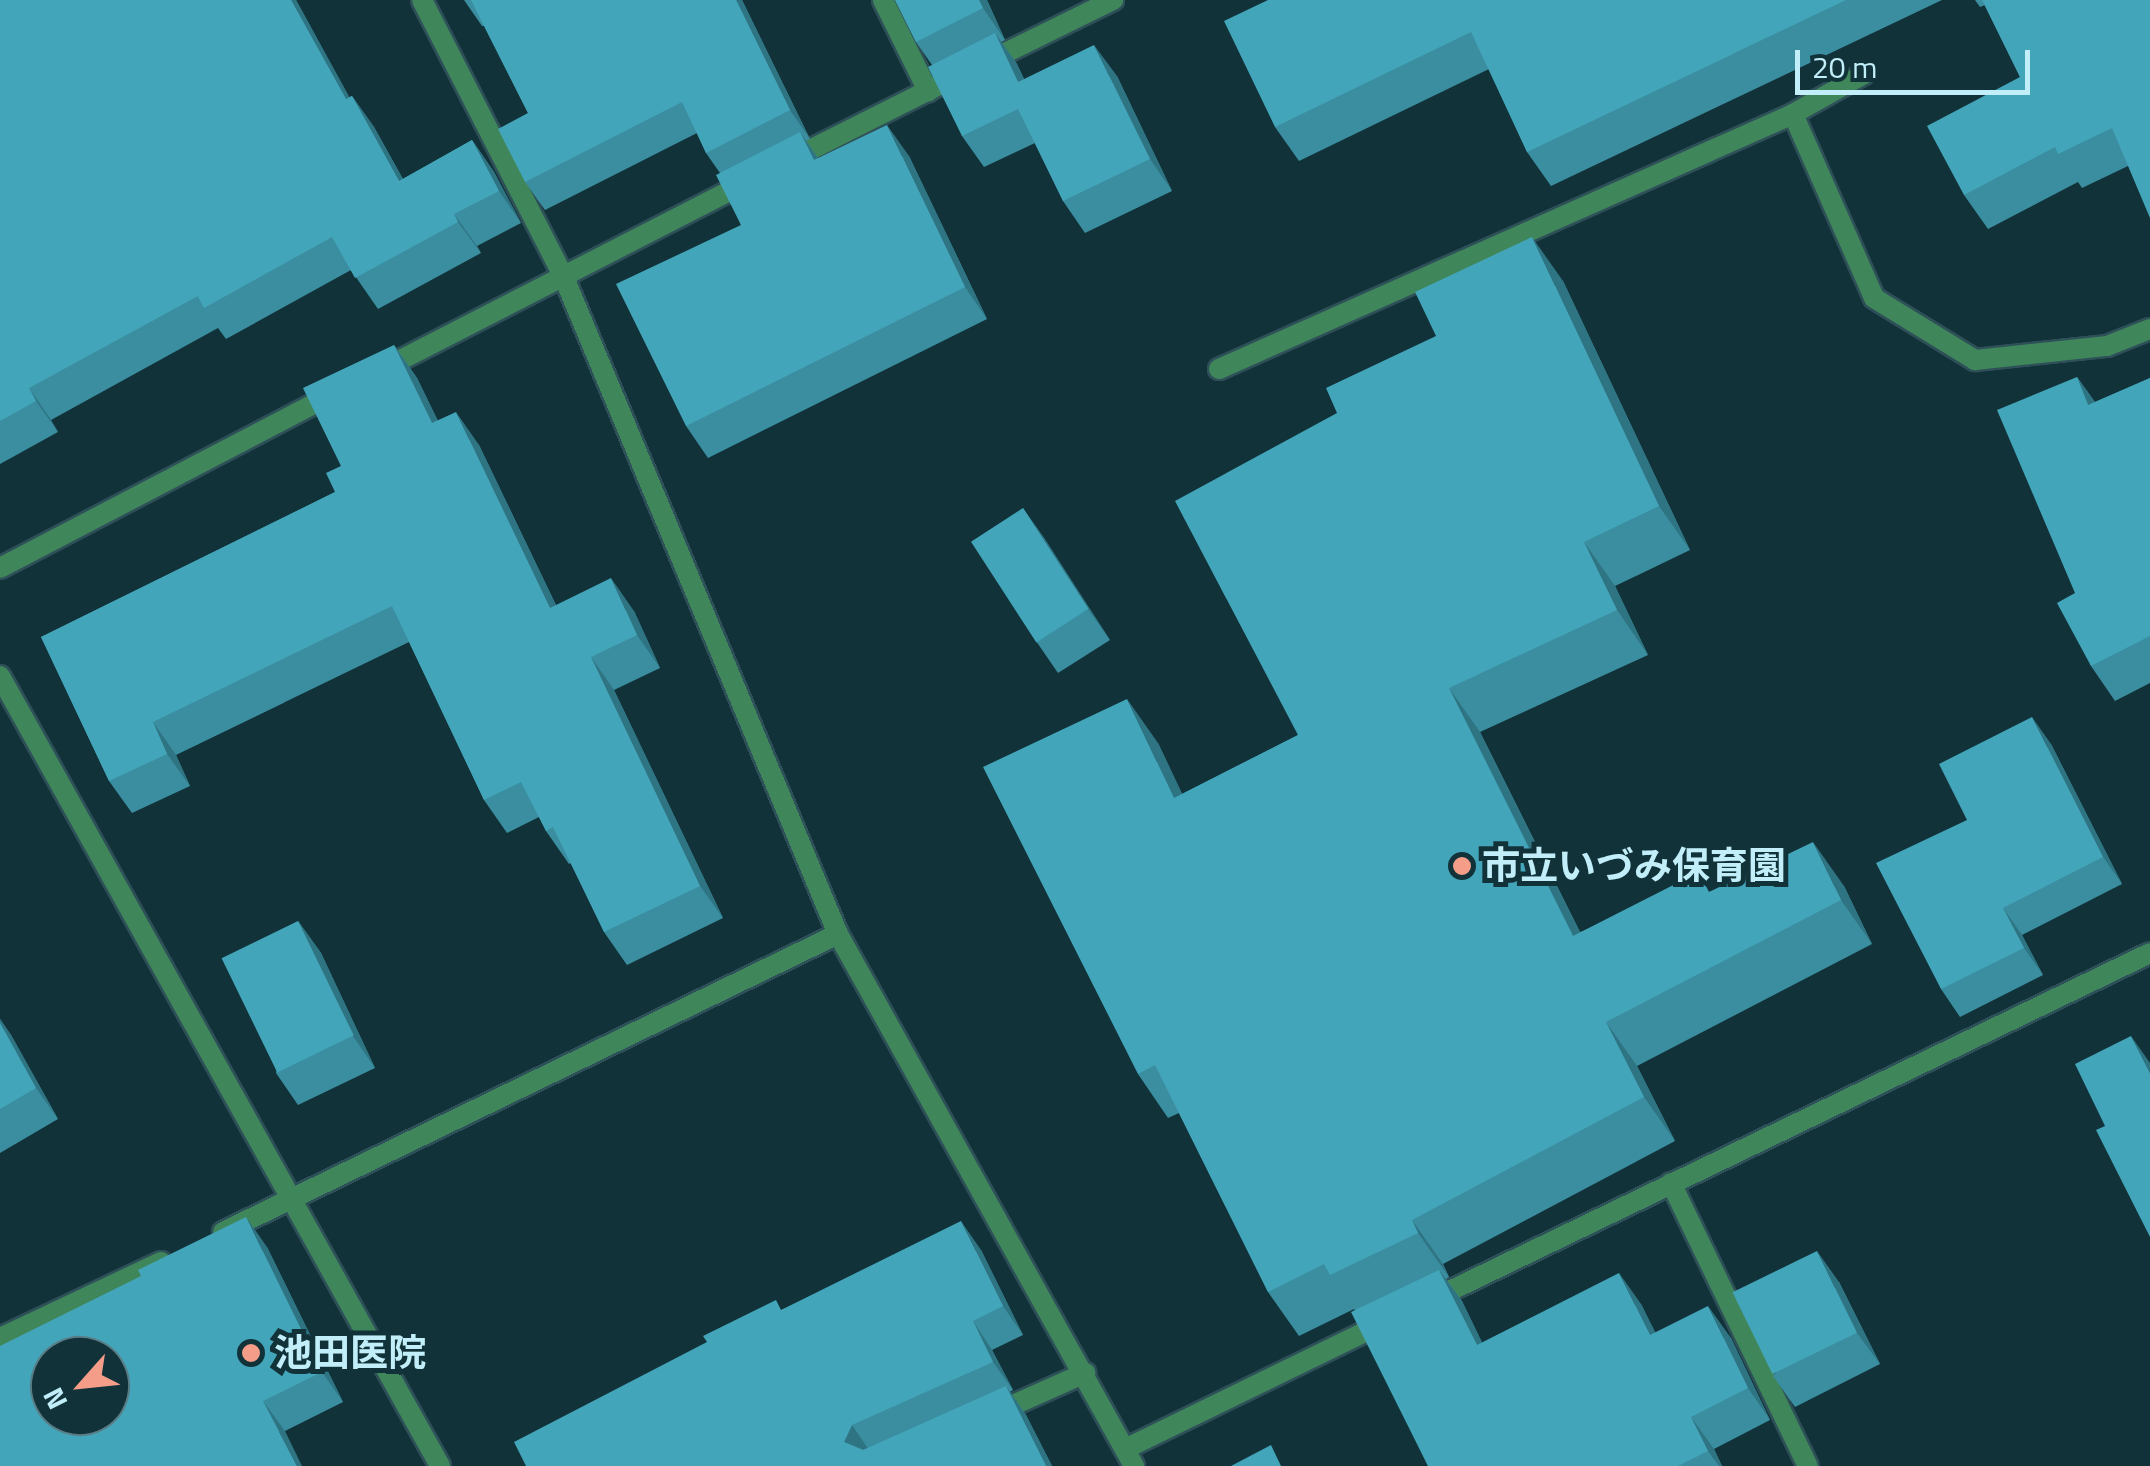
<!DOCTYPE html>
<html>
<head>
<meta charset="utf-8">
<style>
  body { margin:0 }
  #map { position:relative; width:2150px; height:1466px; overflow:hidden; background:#123239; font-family:"Titillium Web","Noto Sans JP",sans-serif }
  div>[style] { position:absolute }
  .roads { filter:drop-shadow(2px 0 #2e5058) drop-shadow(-2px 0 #2e5058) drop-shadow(0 2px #2e5058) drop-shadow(0 -2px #2e5058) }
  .minor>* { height:20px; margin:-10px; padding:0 10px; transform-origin:10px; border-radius:10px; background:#40865b }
  .wall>* { inset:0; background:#3a8ea0 }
  .shaded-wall>* { inset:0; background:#2f7482 }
  .building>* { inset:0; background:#43a5ba; transform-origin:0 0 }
  .dots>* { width:28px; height:28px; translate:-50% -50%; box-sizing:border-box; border:5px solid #123239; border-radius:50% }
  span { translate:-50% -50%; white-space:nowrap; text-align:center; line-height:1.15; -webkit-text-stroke:10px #123239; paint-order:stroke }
  .poi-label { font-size:38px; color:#c1eef9; font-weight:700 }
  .left { translate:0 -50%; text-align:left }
  .north { position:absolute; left:30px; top:1336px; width:100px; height:100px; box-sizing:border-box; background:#123239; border:2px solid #587d86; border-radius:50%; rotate:243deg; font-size:28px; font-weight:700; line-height:40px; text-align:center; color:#c1eef9 }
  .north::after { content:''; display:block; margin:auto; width:35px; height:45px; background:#f49e89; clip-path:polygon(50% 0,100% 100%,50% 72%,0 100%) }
  .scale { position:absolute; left:1795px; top:50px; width:235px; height:45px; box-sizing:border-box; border:5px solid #c1eef9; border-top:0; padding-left:12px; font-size:30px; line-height:35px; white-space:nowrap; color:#c1eef9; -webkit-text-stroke:8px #123239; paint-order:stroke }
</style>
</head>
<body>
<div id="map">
  <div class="roads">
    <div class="minor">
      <div style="left:422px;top:0;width:309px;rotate:62.9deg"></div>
      <div style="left:563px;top:275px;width:714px;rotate:67.35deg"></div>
      <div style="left:838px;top:934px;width:609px;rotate:60.91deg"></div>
      <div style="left:883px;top:0;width:102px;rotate:63.7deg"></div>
      <div style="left:985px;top:63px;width:143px;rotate:-26.2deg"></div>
      <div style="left:1793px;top:114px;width:201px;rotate:66.2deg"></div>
      <div style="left:1874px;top:298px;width:119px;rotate:31.5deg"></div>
      <div style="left:1975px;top:360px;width:133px;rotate:-6.1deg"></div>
      <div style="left:2107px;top:346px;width:46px;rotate:-21.6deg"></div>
      <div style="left:788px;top:161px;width:191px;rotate:-26.7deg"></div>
      <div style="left:1219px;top:369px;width:628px;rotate:-23.95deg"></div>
      <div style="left:1793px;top:114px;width:81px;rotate:-29.4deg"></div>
      <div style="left:379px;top:371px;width:416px;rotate:-27.2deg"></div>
      <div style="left:0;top:568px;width:378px;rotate:-27.6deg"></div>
      <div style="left:0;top:676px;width:904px;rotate:60.88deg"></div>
      <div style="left:1671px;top:1183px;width:314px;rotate:64.2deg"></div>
      <div style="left:223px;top:1232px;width:683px;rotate:-25.85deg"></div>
      <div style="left:1431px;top:1300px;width:798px;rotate:-25.76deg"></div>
      <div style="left:0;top:1338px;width:178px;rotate:-25.3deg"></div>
      <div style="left:993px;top:1414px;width:101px;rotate:-24deg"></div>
      <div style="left:1125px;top:1449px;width:287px;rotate:-26deg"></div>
    </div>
  </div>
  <div class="wall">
    <div style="clip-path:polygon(0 0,296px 0,349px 97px,352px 96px,374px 127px,403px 179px,472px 140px,494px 172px,521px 223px,477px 246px,481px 253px,378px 309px,351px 270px,226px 339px,218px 328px,51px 420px,58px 432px,0 464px)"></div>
    <div style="clip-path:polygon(464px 0,742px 0,810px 139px,806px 141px,818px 158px,909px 156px,987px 319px,708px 458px,686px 426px,741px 225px,720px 173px,706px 153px,697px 133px,545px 210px,525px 182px,528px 113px,484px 26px,482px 26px)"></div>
    <div style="clip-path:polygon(895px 0,987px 0,1005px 40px,1001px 42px,1017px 64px,1024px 79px,1117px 76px,1172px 191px,1085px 233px,1063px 201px,1035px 143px,984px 167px,962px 136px,932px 65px,916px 42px)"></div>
    <div style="clip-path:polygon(1268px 0,1942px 0,1551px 186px,1527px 152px,1489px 69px,1299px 161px,1275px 127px)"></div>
    <div style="clip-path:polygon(1975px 0,2150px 0,2128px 166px,2082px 188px,2078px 182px,1988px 229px,1964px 195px,2020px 77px,1985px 5px,1980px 7px)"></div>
    <div style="clip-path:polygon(1563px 281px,1690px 550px,1615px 586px,1648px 655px,1480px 732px,1580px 932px,1712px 891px,1844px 886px,1872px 944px,1637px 1066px,1675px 1141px,1443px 1264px,1449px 1277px,1446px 1279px,1462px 1301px,1482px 1343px,1641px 1304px,1655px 1333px,1731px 1338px,1770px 1420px,1714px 1449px,1722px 1466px,1428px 1466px,1354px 1309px,1299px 1336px,1268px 1292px,1179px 1113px,1168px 1118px,1138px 1074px,1158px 743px,1182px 794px,1298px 735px,1337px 413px)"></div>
    <div style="clip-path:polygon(394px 345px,417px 378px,438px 421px,479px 445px,556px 605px,634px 611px,660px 668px,614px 690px,723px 918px,627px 965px,604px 932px,571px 863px,569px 864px,546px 831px,539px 817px,507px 833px,484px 800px,409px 642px,176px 755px,190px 786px,132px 813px,109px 781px,41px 637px,335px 492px,341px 466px)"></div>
    <div style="clip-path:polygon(2077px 377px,2095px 402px,2150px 378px,2150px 683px,2115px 701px,2091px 666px,2075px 593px)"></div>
    <div style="clip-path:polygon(1023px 508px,1110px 640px,1058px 673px,1036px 641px)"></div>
    <div style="clip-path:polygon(2051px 744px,2122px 884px,2022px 935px,2043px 975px,1960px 1017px,1941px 989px,1967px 820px)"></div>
    <div style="clip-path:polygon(298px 921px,321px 953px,375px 1068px,298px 1105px,276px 1073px)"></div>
    <div style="clip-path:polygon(0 1019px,11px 1035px,58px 1119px,0 1153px)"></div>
    <div style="clip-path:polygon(267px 1247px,343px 1402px,285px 1431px,0 1466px)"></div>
    <div style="clip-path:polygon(981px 1250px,1023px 1335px,992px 1350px,1013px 1390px,1010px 1392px,1026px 1415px,1052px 1466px,526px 1466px,783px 1309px)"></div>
    <div style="clip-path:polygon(1839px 1282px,1880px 1364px,1795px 1407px,1773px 1376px)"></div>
  </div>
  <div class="shaded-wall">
    <div style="clip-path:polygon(291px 0,296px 0,368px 131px,346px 99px)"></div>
    <div style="clip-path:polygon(736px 0,742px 0,810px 139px,790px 110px)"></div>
    <div style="clip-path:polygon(979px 0,987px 0,1005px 40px,983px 8px)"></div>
    <div style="clip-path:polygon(995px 33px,1017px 64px,1040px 113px,1018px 82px)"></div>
    <div style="clip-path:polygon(1094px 45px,1117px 76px,1172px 191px,1150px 159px)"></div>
    <div style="clip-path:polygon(352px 96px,374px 127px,421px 212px,399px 181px)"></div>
    <div style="clip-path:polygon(887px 125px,909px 156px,987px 319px,965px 287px)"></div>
    <div style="clip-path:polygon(800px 132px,822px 164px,814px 160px)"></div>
    <div style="clip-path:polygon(472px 140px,494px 172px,521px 223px,499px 191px)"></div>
    <div style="clip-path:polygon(454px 214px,477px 246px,481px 253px,458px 222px)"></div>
    <div style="clip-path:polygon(1532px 237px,1563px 281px,1690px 550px,1659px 506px)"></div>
    <div style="clip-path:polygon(394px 345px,417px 378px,455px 456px,432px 423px)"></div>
    <div style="clip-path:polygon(2077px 377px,2101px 411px,2088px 405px)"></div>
    <div style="clip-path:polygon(29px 388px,51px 420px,58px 432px,36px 401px)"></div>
    <div style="clip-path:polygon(456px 412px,479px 445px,573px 641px,550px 608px)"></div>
    <div style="clip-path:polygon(1023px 508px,1045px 539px,1110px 640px,1088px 609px)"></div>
    <div style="clip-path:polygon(1584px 542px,1615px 586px,1648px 655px,1617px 610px)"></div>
    <div style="clip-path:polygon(611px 578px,634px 611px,660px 668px,637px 635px)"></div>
    <div style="clip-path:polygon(591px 657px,614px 690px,723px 918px,700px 886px)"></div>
    <div style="clip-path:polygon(1449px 688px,1480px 732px,1604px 980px,1573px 936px)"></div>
    <div style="clip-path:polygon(1127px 699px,1158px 743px,1205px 842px,1174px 798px)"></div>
    <div style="clip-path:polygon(2032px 717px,2051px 744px,2122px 884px,2103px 857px)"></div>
    <div style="clip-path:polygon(153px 722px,176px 755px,190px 786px,167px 754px)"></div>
    <div style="clip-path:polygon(1813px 842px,1844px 886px,1872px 944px,1841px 900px)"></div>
    <div style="clip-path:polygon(2003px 908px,2022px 935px,2043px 975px,2024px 948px)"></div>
    <div style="clip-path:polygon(298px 921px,321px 953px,375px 1068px,353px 1036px)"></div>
    <div style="clip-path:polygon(0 1019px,11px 1035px,58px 1119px,36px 1088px,0 1023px)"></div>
    <div style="clip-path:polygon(1606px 1022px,1637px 1066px,1675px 1141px,1644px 1097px)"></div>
    <div style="clip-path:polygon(2131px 1036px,2150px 1063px,2150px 1073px)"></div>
    <div style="clip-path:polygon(246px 1217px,267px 1247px,343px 1402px,322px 1372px)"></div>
    <div style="clip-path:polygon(1412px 1220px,1443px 1264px,1449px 1277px,1418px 1233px)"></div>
    <div style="clip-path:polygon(961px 1221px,981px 1250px,1023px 1335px,1003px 1306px)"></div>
    <div style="clip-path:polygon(1817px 1251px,1839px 1282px,1880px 1364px,1857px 1333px)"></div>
    <div style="clip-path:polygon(1439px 1270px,1462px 1301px,1499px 1377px,1477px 1345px)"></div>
    <div style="clip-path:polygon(1619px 1273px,1641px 1304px,1673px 1367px,1650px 1335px)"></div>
    <div style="clip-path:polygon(1708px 1306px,1731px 1338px,1770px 1420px,1748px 1388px)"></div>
    <div style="clip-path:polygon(973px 1321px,992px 1350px,1013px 1390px,993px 1362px)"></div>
    <div style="clip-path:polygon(1006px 1386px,1026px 1415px,1052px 1466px,1046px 1466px)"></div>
    <div style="clip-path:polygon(263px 1401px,285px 1431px,302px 1466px,297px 1466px)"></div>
    <div style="clip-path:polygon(1691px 1417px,1714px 1449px,1722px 1466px,1719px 1466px,1708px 1451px)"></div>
    <div style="clip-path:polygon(852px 1425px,871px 1453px,844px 1442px)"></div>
  </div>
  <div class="building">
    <div style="clip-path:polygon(0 0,291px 0,346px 99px,352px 96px,399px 181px,472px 140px,499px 191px,454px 214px,458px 222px,355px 278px,332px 237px,204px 308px,198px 296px,29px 388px,36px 401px,0 421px)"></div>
    <div style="clip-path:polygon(471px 0,736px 0,790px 110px,706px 153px,682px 102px,525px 182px,498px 129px,528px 113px)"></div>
    <div style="clip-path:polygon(895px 0,979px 0,983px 8px,916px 42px)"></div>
    <div style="clip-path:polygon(1268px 0,1846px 0,1527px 152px,1471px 32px,1275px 127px,1224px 21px)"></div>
    <div style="clip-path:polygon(1982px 0,2150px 0,2150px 218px,2112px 128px,2058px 154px,2055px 147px,1964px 195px,1927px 126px,2020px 77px)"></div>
    <div style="clip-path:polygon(995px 33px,1018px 82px,1094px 45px,1150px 159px,1063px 201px,1018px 109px,962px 136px,928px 67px)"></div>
    <div style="clip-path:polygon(887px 125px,965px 287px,686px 426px,616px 284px,741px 225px,716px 175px,800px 132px,814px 160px)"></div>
    <div style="clip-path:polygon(1532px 237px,1659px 506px,1584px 542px,1617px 610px,1449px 688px,1573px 936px,1699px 872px,1709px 892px,1813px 842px,1841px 900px,1606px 1022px,1644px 1097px,1412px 1220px,1418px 1233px,1330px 1275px,1324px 1264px,1268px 1292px,1155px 1065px,1138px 1074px,983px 767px,1127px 699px,1174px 798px,1298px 735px,1175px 501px,1337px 413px,1326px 388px,1436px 336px,1415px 292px)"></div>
    <div style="clip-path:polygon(394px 345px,432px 423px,456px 412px,550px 608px,611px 578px,637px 635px,591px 657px,700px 886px,604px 932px,553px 827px,546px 831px,521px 782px,484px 800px,392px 606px,153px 722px,167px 754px,109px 781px,41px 637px,335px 492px,326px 473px,341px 466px,303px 388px)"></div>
    <div style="clip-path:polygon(2077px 377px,2088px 405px,2150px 378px,2150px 636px,2091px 666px,2057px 603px,2075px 593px,1997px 410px)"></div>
    <div style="left:1023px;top:508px;width:120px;height:62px;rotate:57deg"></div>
    <div style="clip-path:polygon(2032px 717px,2103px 857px,2003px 908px,2024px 948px,1941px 989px,1876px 863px,1967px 820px,1939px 764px)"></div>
    <div style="left:298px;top:921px;width:127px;height:85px;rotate:64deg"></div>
    <div style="clip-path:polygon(0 1023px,36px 1088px,0 1109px)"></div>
    <div style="clip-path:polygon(2131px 1036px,2150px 1073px,2150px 1237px,2096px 1130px,2105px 1126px,2075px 1064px)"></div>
    <div style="clip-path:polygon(evenodd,246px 1217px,322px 1372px,263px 1401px,297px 1466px,0 1466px,0 1346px,141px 1276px,138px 1270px,246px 1217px,50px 1356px,110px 1356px,110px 1416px,50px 1416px,50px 1356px)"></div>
    <div style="clip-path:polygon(961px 1221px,1003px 1306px,973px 1321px,993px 1362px,852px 1425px,844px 1442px,863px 1450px,1006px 1386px,1046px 1466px,526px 1466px,514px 1442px,707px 1342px,703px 1336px,776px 1300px,781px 1310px)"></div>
    <div style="left:1817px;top:1251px;width:91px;height:94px;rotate:64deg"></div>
    <div style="clip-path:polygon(1439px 1270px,1477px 1345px,1619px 1273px,1650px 1335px,1708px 1306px,1748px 1388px,1691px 1417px,1708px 1451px,1678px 1466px,1428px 1466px,1351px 1312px)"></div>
    <div style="clip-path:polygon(1271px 1445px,1281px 1466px,1231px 1466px)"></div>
  </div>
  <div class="dots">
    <div style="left:1462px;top:866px;background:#f49e89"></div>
    <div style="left:251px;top:1353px;background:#f49e89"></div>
  </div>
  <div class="poi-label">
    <span class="left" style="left:1482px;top:866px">市立いづみ保育園</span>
    <span class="left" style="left:274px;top:1353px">池田医院</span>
  </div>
  <div class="north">N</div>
  <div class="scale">20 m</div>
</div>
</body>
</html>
